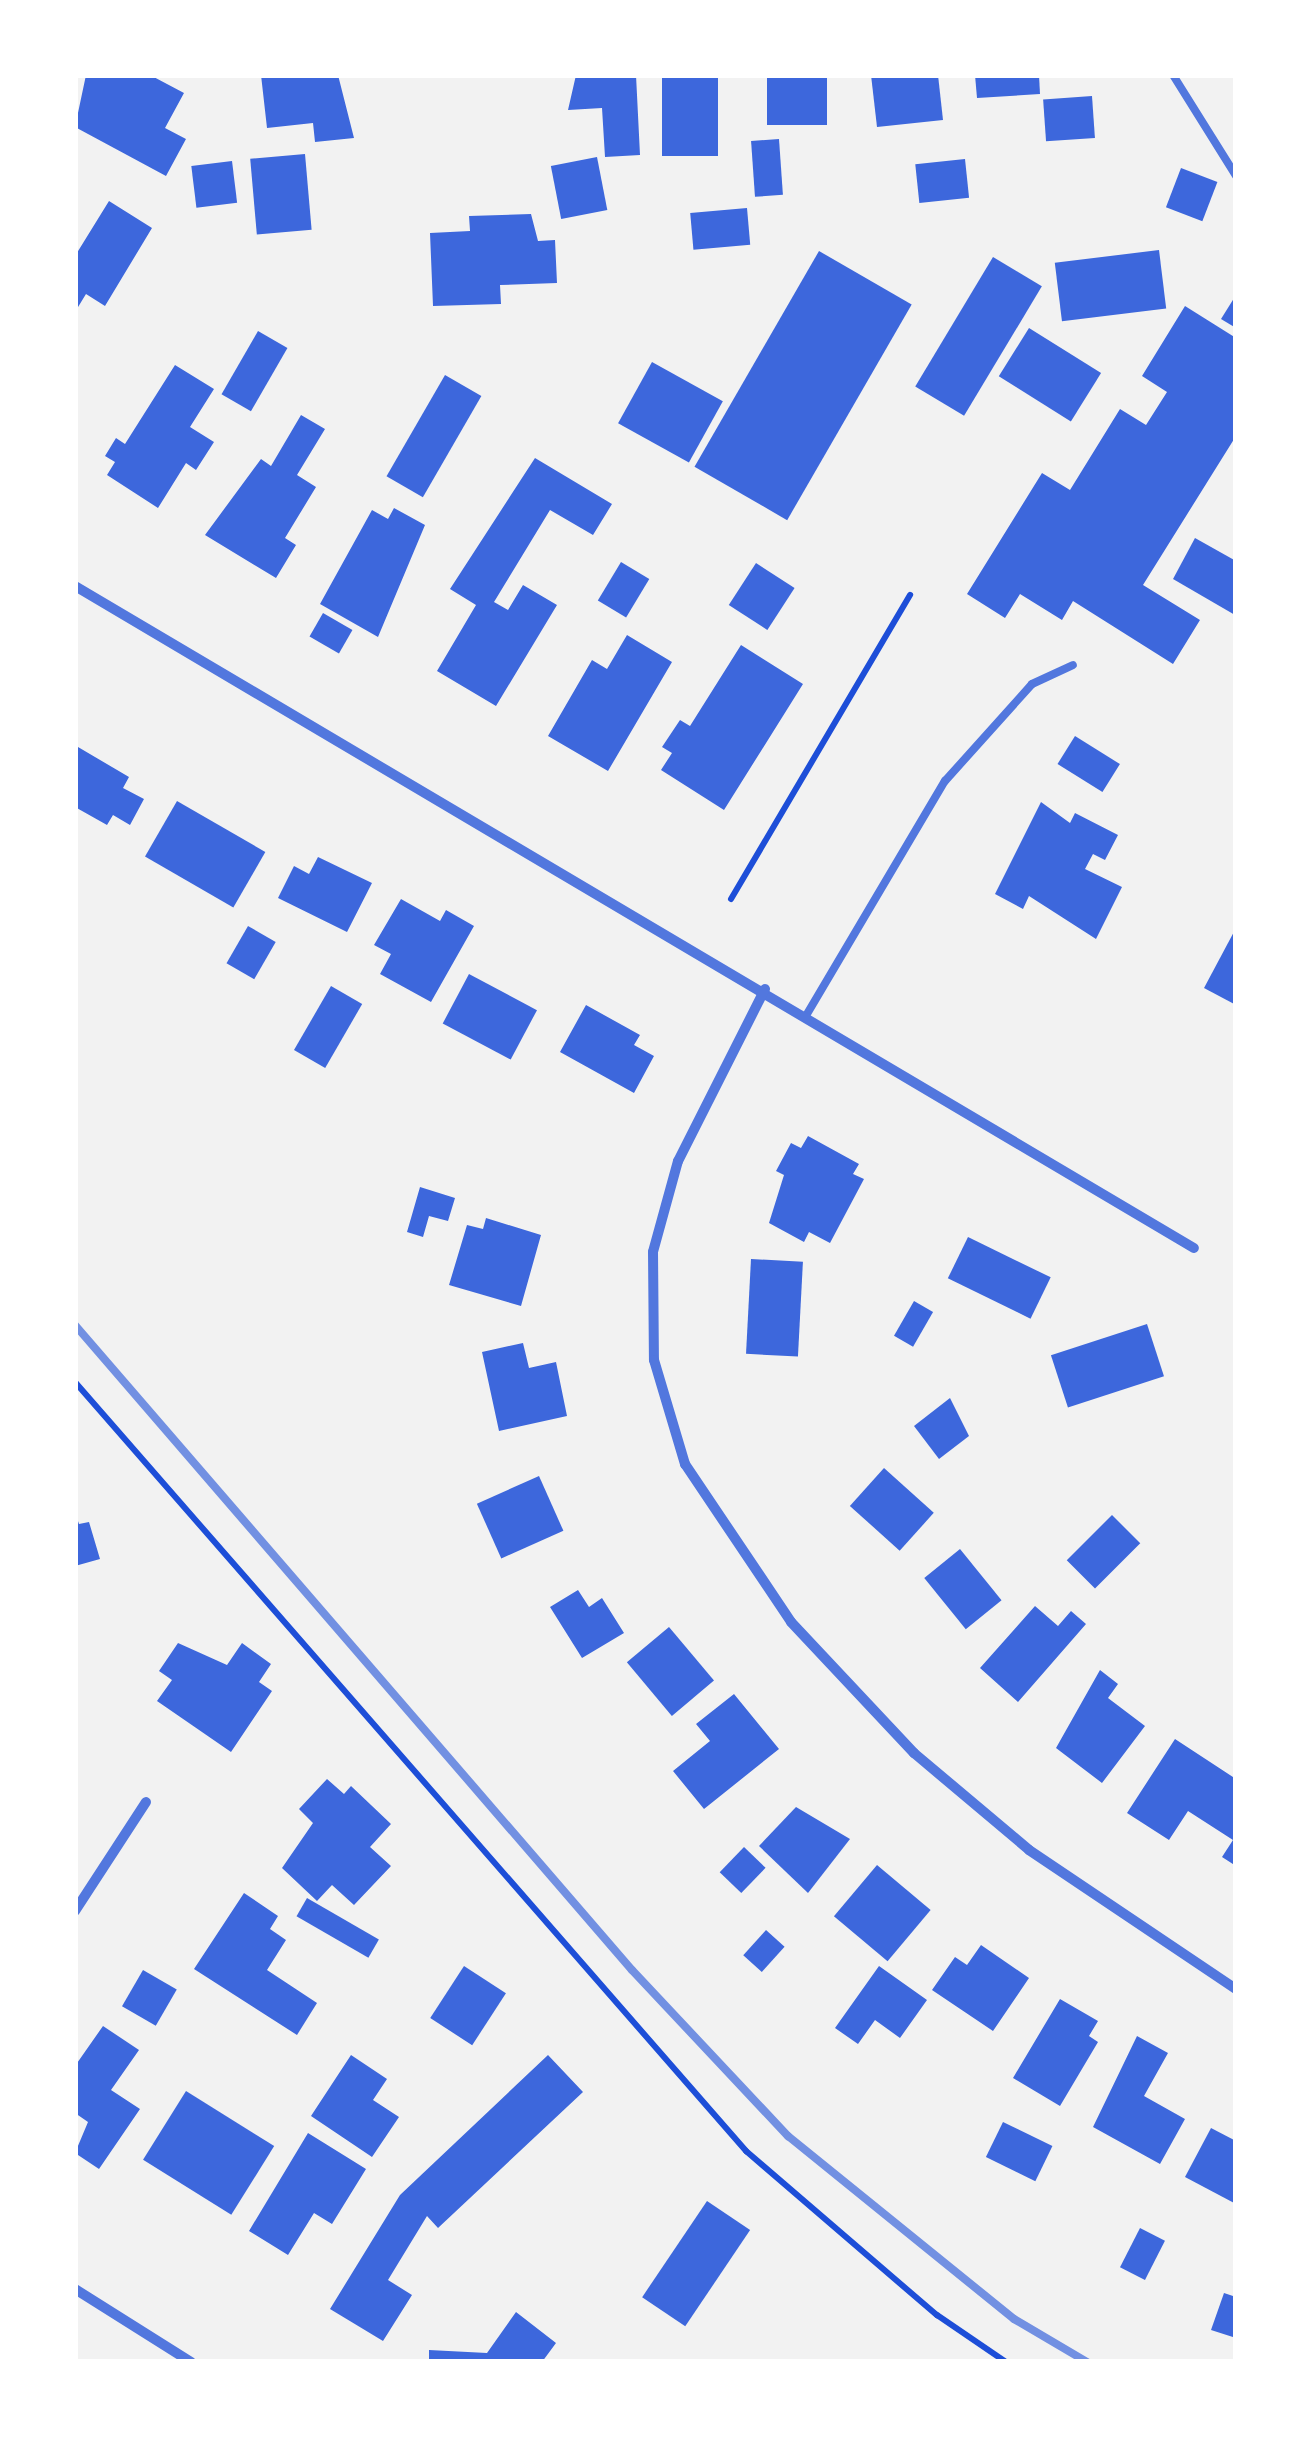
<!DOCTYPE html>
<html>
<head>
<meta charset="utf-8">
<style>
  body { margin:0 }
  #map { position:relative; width:1311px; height:2437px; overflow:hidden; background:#f2f2f2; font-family:"DM Sans",sans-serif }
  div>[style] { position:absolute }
  .building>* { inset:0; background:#3d67dc; transform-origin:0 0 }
  .path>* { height:6px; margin:-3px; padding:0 3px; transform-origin:3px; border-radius:3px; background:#1d4ed8 }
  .service>* { height:8px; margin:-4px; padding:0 4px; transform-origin:4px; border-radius:4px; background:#5277de }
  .minor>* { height:10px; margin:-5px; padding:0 5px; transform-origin:5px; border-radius:5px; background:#5277de }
  .rail>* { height:8px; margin:-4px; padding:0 4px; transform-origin:4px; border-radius:4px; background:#7290e2 }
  span { translate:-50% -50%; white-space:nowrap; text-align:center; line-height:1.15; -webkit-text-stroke:9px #fff; paint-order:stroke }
  .frame { position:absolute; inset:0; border:78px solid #fff; pointer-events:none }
</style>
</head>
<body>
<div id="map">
  <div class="building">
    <div style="clip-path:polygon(86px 75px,150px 75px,184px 93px,165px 128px,186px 139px,166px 176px,75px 127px)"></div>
    <div style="clip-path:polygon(261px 75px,338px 75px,354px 138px,315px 142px,313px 123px,267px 128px)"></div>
    <div style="clip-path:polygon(576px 75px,636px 75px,640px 155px,605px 157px,602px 108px,568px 110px)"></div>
    <div style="left:662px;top:75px;width:56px;height:81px"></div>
    <div style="left:767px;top:75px;width:60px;height:50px"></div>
    <div style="clip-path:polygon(871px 75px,938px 75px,943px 120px,877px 127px)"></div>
    <div style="clip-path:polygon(975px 75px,1039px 75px,1040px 94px,977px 98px)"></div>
    <div style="left:1092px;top:96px;width:42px;height:49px;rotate:86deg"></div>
    <div style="left:779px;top:139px;width:56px;height:28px;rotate:86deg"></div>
    <div style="left:305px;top:154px;width:76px;height:55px;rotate:85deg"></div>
    <div style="left:597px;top:157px;width:54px;height:47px;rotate:79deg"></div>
    <div style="left:965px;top:159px;width:39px;height:50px;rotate:84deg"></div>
    <div style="left:232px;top:161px;width:42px;height:41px;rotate:83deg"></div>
    <div style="left:1181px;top:168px;width:39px;height:42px;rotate:21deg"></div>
    <div style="clip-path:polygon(109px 201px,152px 228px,105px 306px,86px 294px,75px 312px,75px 256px)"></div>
    <div style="left:747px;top:208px;width:37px;height:57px;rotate:85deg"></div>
    <div style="clip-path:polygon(531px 214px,538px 241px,555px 240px,557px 283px,500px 285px,501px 304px,433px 306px,430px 233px,470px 231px,469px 216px)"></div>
    <div style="left:1159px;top:250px;width:59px;height:105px;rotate:83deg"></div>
    <div style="left:819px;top:251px;width:107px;height:249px;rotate:30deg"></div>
    <div style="left:993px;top:257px;width:57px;height:151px;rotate:31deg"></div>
    <div style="clip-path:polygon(1236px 295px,1236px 328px,1221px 319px)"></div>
    <div style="clip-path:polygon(1185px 306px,1236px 338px,1236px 436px,1143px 585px,1200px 620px,1173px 664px,1073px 601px,1062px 620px,1020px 594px,1005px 618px,967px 594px,1042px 473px,1070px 490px,1120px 409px,1146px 425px,1167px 392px,1142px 376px)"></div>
    <div style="left:1029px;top:328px;width:85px;height:57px;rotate:32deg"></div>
    <div style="left:258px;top:331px;width:34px;height:73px;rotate:30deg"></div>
    <div style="left:652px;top:362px;width:81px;height:70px;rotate:29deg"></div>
    <div style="clip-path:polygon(175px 365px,214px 389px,190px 427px,214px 442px,196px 470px,186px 463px,158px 508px,107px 475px,115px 462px,105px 456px,116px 438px,125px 444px)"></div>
    <div style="left:445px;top:375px;width:42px;height:117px;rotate:30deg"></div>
    <div style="clip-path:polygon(301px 415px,325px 429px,297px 475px,316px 487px,285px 538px,296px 545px,276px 578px,205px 535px,261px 459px,271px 466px)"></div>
    <div style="clip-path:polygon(535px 458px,612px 504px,593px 535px,550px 510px,494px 602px,508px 610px,523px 585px,557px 605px,496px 706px,437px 671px,476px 605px,450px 589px)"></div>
    <div style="clip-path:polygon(394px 508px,425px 525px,378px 637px,320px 604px,372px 510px,388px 519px)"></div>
    <div style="clip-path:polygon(1195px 538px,1236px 561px,1235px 615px,1173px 579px)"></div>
    <div style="left:621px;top:562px;width:33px;height:45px;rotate:31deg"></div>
    <div style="left:756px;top:563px;width:46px;height:50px;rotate:33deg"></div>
    <div style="left:323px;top:613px;width:34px;height:27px;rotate:30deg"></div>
    <div style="clip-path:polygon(627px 635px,672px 662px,608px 771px,548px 736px,592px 660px,607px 669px)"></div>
    <div style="clip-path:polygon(741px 645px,803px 684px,724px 810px,661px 770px,672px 753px,662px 747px,680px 720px,690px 726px)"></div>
    <div style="left:1075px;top:736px;width:53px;height:33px;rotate:32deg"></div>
    <div style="clip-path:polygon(78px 747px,129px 777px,123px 788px,144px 799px,130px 825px,113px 815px,107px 825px,75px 807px)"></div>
    <div style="left:177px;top:801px;width:102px;height:64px;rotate:30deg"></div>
    <div style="clip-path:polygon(1041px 802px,1070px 823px,1075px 813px,1118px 835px,1105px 860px,1093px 854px,1085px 869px,1122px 887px,1096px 939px,1029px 896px,1023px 909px,995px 894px)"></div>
    <div style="clip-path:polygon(318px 857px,372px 883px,347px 932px,278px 898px,294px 866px,309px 874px)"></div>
    <div style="clip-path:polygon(401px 899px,440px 921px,446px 910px,474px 926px,431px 1002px,380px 974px,391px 954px,374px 945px)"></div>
    <div style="left:248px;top:926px;width:32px;height:43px;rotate:30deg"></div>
    <div style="clip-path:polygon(1236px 928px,1236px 1005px,1204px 988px)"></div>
    <div style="left:469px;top:974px;width:77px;height:56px;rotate:28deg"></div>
    <div style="left:331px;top:986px;width:36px;height:74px;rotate:30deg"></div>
    <div style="clip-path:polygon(586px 1005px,640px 1035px,634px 1045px,654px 1056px,634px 1093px,560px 1052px)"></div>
    <div style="clip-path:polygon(808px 1136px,859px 1164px,853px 1174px,864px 1179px,830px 1243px,809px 1232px,804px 1242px,769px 1223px,784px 1175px,776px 1171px,791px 1143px,801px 1148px)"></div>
    <div style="clip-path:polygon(420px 1187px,455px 1198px,448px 1221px,429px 1216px,423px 1237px,407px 1232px)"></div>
    <div style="clip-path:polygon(486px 1218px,541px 1235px,521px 1306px,449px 1285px,467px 1225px,483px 1229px)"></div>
    <div style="left:968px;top:1237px;width:92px;height:46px;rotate:26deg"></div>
    <div style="left:751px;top:1259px;width:52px;height:95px;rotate:3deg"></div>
    <div style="left:914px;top:1301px;width:22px;height:40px;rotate:30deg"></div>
    <div style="left:1147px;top:1324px;width:55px;height:101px;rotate:72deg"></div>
    <div style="clip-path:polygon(523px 1343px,529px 1368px,556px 1362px,567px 1416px,499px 1431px,482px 1352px)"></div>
    <div style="clip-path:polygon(950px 1398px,969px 1436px,939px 1459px,914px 1426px)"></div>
    <div style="left:884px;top:1468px;width:67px;height:51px;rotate:42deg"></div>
    <div style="left:539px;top:1476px;width:60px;height:68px;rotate:66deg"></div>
    <div style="clip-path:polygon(76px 1515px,79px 1524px,89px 1522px,100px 1559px,75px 1566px)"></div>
    <div style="left:1112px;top:1515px;width:40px;height:64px;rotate:45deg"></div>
    <div style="left:960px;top:1549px;width:66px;height:46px;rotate:51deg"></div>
    <div style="clip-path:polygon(578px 1590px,589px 1607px,602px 1598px,624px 1633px,582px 1658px,550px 1607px)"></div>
    <div style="clip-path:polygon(1035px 1606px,1058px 1626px,1071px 1611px,1086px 1624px,1018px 1702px,980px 1668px)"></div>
    <div style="left:669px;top:1627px;width:70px;height:55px;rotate:50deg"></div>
    <div style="clip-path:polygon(178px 1643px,227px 1665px,242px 1643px,271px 1664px,259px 1682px,272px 1691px,231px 1752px,157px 1701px,172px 1680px,159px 1671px)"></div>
    <div style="clip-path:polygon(1100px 1670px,1118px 1684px,1108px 1698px,1145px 1726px,1102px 1783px,1056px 1748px)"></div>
    <div style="clip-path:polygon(734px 1694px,779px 1749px,704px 1809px,673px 1771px,710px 1741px,696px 1724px)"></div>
    <div style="clip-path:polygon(1175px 1739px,1236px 1779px,1236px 1866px,1222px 1857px,1233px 1840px,1188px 1811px,1169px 1840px,1127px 1813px)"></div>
    <div style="clip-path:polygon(327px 1779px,344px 1794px,351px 1786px,391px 1824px,370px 1847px,391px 1866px,354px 1905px,332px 1885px,317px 1901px,282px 1868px,313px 1823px,299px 1809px)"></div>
    <div style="clip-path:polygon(796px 1807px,850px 1839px,808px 1893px,759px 1846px)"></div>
    <div style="left:744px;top:1847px;width:30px;height:35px;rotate:44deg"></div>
    <div style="left:877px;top:1865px;width:70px;height:67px;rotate:40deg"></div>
    <div style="clip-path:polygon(244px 1893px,278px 1916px,270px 1929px,286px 1940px,267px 1970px,317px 2003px,297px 2035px,194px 1969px)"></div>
    <div style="left:307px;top:1898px;width:83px;height:21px;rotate:30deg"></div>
    <div style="left:766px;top:1930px;width:25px;height:34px;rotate:42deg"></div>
    <div style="clip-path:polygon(981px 1945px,1029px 1978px,993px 2031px,932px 1990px,955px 1957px,967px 1965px)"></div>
    <div style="left:464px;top:1966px;width:50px;height:62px;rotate:33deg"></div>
    <div style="clip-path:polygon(879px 1966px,927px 2000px,900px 2038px,875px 2020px,858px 2044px,835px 2028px)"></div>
    <div style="left:143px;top:1970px;width:39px;height:42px;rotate:30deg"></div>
    <div style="clip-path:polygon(1060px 1999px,1098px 2021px,1089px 2036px,1098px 2042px,1060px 2106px,1013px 2078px)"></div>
    <div style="clip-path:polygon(103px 2026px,139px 2050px,111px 2090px,140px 2109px,99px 2169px,75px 2153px,88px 2122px,75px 2113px,75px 2066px)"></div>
    <div style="clip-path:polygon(1137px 2036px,1168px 2053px,1144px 2096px,1185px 2119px,1160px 2164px,1093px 2127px)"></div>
    <div style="clip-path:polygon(351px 2055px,387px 2079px,373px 2100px,399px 2117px,372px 2157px,311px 2116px)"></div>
    <div style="clip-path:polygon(548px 2055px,583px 2092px,438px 2228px,427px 2216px,388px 2280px,412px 2295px,383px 2341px,330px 2309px,400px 2195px)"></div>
    <div style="left:186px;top:2091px;width:104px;height:81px;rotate:32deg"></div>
    <div style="left:1003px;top:2122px;width:55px;height:39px;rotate:26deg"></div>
    <div style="clip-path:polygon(1211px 2128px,1236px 2141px,1236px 2204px,1185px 2177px)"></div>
    <div style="clip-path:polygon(308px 2133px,366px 2169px,332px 2224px,314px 2213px,288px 2255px,249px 2231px)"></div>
    <div style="left:707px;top:2201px;width:52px;height:116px;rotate:34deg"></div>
    <div style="left:1140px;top:2228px;width:28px;height:44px;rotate:27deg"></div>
    <div style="clip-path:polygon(1224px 2293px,1236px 2297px,1236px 2338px,1211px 2330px)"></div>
    <div style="clip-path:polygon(516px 2312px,556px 2343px,542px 2362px,429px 2362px,429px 2350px,487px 2353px)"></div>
  </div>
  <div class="path">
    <div style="left:731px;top:899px;width:353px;rotate:-59.5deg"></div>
    <div style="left:75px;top:1382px;width:1021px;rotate:48.89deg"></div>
    <div style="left:746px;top:2151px;width:252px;rotate:40.7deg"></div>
    <div style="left:937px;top:2315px;width:83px;rotate:34.3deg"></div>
  </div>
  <div class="service">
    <div style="left:1173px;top:75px;width:119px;rotate:58deg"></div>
    <div style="left:807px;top:1014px;width:271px;rotate:-59.4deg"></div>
    <div style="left:945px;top:781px;width:130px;rotate:-48.1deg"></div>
    <div style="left:1032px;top:684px;width:45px;rotate:-24.9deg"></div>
  </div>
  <div class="minor">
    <div style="left:75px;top:586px;width:1300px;rotate:30.61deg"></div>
    <div style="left:765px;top:989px;width:193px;rotate:116.8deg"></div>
    <div style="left:678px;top:1161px;width:94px;rotate:105.4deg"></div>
    <div style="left:653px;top:1252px;width:108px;rotate:89.5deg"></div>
    <div style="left:654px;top:1360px;width:109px;rotate:73.4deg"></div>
    <div style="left:685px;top:1464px;width:190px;rotate:56.1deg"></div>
    <div style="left:791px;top:1622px;width:180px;rotate:46.8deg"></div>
    <div style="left:914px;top:1753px;width:150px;rotate:40.1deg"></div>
    <div style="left:1029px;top:1850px;width:249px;rotate:33.9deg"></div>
    <div style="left:75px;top:1911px;width:130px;rotate:-56.9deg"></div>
    <div style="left:75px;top:2289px;width:137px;rotate:32.2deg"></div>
  </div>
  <div class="rail">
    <div style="left:75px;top:1325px;width:852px;rotate:49.19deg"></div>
    <div style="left:632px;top:1970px;width:228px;rotate:46.8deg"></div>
    <div style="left:788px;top:2136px;width:291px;rotate:39deg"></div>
    <div style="left:1014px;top:2319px;width:85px;rotate:30.5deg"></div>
  </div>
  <div class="frame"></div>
</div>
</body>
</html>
